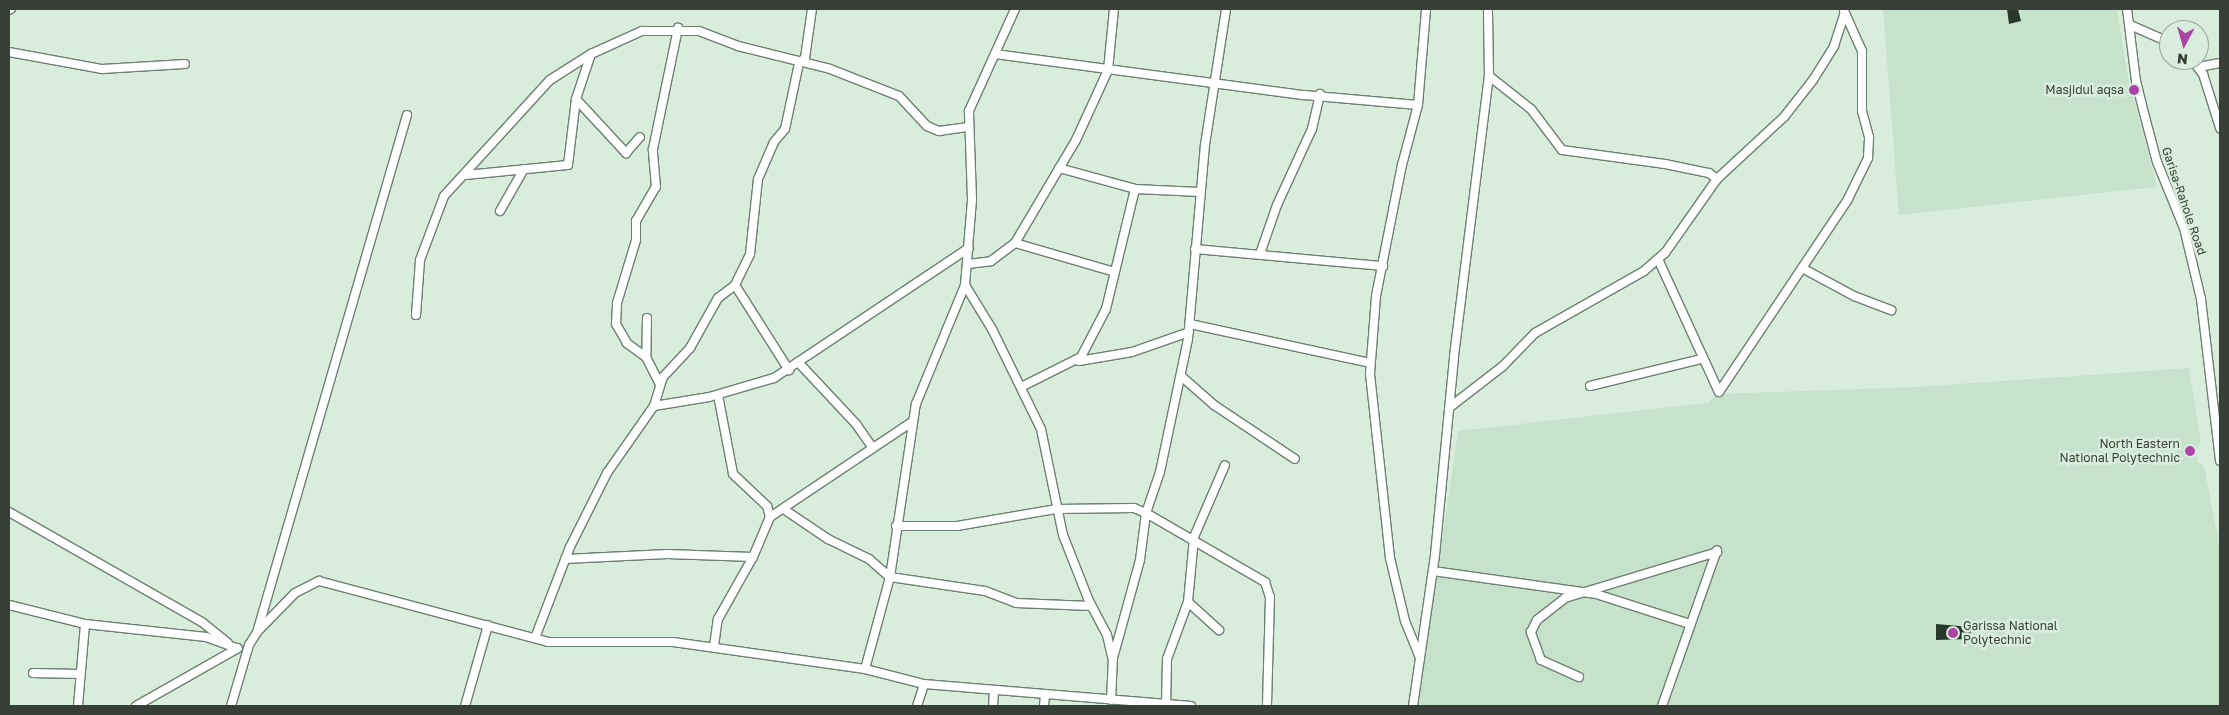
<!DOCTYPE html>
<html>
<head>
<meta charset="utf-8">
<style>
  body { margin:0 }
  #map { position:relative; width:2229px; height:715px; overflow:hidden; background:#d8eddb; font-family:"Golos Text",sans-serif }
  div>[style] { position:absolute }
  .built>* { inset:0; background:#c6e2cb }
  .building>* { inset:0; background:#28392b }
  .roads { filter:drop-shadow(1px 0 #6c8070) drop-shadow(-1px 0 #6c8070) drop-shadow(0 1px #6c8070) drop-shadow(0 -1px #6c8070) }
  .street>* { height:8px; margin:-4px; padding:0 4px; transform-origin:4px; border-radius:4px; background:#fff }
  .dots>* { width:14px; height:14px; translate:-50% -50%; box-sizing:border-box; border:2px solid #d8eddb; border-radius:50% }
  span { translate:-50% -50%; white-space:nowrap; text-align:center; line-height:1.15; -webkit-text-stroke:5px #d8eddb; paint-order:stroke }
  .poi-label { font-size:12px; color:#373f38 }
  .right { translate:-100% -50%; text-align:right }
  .left { translate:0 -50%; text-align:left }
  .street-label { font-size:12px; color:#373f38 }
  .frame { position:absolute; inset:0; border:10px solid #373f38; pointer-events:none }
  .north { position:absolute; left:2159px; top:20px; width:50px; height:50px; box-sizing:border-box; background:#d8eddb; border:1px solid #98a79a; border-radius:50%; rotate:186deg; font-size:14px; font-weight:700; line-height:20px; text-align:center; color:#373f38 }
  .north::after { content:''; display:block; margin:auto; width:18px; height:22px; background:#ac43a6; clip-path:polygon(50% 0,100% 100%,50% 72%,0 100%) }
</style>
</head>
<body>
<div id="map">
  <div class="built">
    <div style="clip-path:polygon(1883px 9px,2117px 9px,2128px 77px,2157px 187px,1899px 215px)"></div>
    <div style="clip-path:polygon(2189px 368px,2201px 442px,2196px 450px,2197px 461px,2204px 466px,2220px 549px,2220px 706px,1418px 706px,1458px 431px,1708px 403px,1718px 394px,1916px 387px)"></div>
  </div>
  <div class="building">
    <div style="clip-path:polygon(2007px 9px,2018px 9px,2021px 21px,2009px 24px)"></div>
    <div style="clip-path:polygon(1936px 624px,1971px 627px,1970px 639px,1936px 640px)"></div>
  </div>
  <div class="roads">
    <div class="street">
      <div style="left:2127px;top:9px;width:73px;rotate:82.9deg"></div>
      <div style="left:2136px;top:81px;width:37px;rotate:76deg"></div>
      <div style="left:2145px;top:117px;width:47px;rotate:75.1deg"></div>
      <div style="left:2157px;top:162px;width:71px;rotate:67.8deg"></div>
      <div style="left:2184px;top:228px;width:73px;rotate:76.5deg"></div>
      <div style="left:2201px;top:299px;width:163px;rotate:83.3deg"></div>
      <div style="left:9px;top:10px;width:2px;rotate:-27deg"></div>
      <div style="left:2130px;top:25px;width:43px;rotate:23.6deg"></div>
      <div style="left:9px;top:52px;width:95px;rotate:10.4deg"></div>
      <div style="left:102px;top:69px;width:83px;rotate:-3.4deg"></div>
      <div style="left:995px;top:54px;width:312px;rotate:7.6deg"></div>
      <div style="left:1304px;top:95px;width:114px;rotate:5deg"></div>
      <div style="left:2192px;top:60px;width:18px;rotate:52deg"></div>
      <div style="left:2203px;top:74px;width:57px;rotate:72.5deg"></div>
      <div style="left:2199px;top:67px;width:21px;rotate:-11deg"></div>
      <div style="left:1489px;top:76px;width:53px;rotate:38.2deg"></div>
      <div style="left:1531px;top:109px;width:51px;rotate:52.9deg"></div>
      <div style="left:1562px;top:150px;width:104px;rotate:7.7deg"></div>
      <div style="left:1665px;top:164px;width:45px;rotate:11.6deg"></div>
      <div style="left:1709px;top:173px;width:10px;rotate:37deg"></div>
      <div style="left:576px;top:99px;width:74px;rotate:47.2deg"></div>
      <div style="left:626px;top:153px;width:21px;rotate:-49deg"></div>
      <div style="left:1059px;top:168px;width:79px;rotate:15.4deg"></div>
      <div style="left:1135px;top:189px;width:65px;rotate:2.6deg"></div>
      <div style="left:466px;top:175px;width:102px;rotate:-5.6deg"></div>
      <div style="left:568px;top:165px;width:66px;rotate:-83.1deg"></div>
      <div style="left:576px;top:99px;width:47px;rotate:-71.6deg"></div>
      <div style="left:500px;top:211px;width:48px;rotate:-60.3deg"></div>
      <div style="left:1015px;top:243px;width:104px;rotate:16.2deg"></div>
      <div style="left:1195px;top:249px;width:189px;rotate:5.2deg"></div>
      <div style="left:1260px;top:254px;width:52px;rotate:-70.9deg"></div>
      <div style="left:1277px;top:205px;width:84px;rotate:-65.3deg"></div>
      <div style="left:1312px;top:129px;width:36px;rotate:-77deg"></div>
      <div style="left:1658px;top:259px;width:146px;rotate:65.4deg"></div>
      <div style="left:968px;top:264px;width:23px;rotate:-7deg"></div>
      <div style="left:991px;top:261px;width:30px;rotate:-37deg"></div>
      <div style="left:1015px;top:243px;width:120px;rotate:-59.4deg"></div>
      <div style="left:1076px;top:140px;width:77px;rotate:-65.4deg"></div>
      <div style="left:1108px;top:70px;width:61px;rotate:-84.4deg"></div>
      <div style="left:1802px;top:268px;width:59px;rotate:28.3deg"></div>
      <div style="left:1854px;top:296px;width:40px;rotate:21deg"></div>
      <div style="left:735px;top:285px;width:34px;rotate:-64deg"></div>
      <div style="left:750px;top:254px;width:75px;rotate:-83.9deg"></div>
      <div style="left:758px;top:179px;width:40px;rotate:-66.6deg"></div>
      <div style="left:774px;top:142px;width:17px;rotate:-50deg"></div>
      <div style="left:785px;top:129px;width:67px;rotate:-78deg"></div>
      <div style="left:799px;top:63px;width:8px;rotate:-40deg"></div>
      <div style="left:805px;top:58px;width:49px;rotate:-81.9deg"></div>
      <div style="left:965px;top:285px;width:52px;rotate:58.5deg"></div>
      <div style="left:992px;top:329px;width:111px;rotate:63.9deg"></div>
      <div style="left:1041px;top:429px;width:108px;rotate:78.3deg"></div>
      <div style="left:1063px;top:535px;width:71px;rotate:68.5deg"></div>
      <div style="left:1089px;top:601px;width:38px;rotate:62deg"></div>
      <div style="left:1107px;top:635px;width:22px;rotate:77deg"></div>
      <div style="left:416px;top:315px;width:55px;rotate:-85.8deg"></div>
      <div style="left:420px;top:260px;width:68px;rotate:-69.4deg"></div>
      <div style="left:444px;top:196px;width:157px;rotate:-47.6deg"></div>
      <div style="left:550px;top:80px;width:49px;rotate:-32.4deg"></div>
      <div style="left:591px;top:54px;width:56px;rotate:-24.3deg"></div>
      <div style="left:642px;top:31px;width:57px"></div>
      <div style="left:699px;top:31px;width:42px;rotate:21deg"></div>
      <div style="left:738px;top:46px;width:95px;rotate:14deg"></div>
      <div style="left:830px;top:69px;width:74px;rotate:21.4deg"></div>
      <div style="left:899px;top:96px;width:41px;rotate:47deg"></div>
      <div style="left:927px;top:126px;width:13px;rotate:23deg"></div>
      <div style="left:939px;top:131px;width:28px;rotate:-8deg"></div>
      <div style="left:647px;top:318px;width:39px;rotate:91deg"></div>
      <div style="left:646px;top:357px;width:31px;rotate:63deg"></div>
      <div style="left:1190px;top:324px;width:184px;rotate:12.2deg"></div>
      <div style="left:646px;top:357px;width:24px;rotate:-144deg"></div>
      <div style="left:627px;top:343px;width:22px;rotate:-120deg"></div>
      <div style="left:616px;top:324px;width:21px;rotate:-87deg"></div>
      <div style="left:617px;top:303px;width:66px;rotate:-73.2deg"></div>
      <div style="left:636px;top:240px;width:19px;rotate:-90deg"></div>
      <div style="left:636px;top:221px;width:39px;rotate:-60deg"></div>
      <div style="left:656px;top:187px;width:38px;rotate:-95deg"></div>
      <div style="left:653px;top:149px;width:124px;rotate:-78.3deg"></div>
      <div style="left:1079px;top:361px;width:54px;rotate:-9.6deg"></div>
      <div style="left:1132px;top:352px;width:60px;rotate:-19.3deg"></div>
      <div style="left:798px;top:362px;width:85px;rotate:46.9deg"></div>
      <div style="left:856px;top:424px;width:29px;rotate:55deg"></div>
      <div style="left:1181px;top:376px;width:44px;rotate:41.3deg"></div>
      <div style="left:1214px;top:405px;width:97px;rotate:33.7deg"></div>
      <div style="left:1590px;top:386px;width:115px;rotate:-13.6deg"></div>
      <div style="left:1021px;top:387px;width:67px;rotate:-26.6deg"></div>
      <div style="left:1081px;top:357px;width:54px;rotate:-62.5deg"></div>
      <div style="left:1106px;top:309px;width:123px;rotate:-76.4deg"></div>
      <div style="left:1719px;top:392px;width:232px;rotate:-56.2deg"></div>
      <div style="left:1848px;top:199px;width:46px;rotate:-64deg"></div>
      <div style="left:1868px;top:158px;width:21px;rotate:-87deg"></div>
      <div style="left:1869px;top:137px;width:27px;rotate:-105deg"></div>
      <div style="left:1862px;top:111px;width:60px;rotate:-90deg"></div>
      <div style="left:1862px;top:51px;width:44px;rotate:-114.2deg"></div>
      <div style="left:718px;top:395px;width:80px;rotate:79.2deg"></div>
      <div style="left:733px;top:474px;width:47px;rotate:43.3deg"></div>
      <div style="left:767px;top:506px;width:11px;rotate:75deg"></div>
      <div style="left:654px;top:406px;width:30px;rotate:-73deg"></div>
      <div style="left:663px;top:377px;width:40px;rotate:-47deg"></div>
      <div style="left:690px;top:348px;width:57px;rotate:-60.8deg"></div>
      <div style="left:718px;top:298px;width:21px;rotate:-37deg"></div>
      <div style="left:735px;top:285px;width:101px;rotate:57.6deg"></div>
      <div style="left:1450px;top:407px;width:67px;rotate:-37.7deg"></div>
      <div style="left:1503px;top:366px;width:46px;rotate:-45.9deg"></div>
      <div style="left:1535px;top:333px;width:125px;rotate:-29.6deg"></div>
      <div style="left:1644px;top:271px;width:28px;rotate:-41deg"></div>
      <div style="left:1665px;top:253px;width:90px;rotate:-54.9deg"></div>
      <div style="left:1717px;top:179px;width:91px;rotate:-42.8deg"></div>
      <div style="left:1784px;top:117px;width:47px;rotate:-51.9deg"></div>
      <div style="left:1813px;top:80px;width:40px;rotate:-58deg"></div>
      <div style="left:1834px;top:46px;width:35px;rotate:-72deg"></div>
      <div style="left:785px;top:510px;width:52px;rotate:34deg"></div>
      <div style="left:828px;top:539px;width:46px;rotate:26deg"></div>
      <div style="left:869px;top:559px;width:28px;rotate:41deg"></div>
      <div style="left:890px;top:577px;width:96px;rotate:8.4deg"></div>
      <div style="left:985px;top:591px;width:33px;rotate:21deg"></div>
      <div style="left:1016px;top:603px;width:75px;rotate:2.3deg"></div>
      <div style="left:9px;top:512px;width:222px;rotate:29.7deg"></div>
      <div style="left:202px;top:622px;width:33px;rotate:39deg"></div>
      <div style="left:896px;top:526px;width:61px"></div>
      <div style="left:957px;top:526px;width:100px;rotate:-9.7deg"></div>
      <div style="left:1056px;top:509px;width:78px;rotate:-0.7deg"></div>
      <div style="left:1134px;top:508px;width:13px;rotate:23deg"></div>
      <div style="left:1146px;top:513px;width:138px;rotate:30.1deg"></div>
      <div style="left:1265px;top:582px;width:16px;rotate:72deg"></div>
      <div style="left:1270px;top:597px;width:109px;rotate:91.6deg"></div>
      <div style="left:565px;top:559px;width:102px;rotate:-2.8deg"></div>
      <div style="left:667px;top:554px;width:86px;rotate:2deg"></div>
      <div style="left:1433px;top:571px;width:165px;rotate:8deg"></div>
      <div style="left:1596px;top:594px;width:99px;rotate:17.7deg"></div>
      <div style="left:1188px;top:602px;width:42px;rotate:42.1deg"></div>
      <div style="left:9px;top:605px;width:78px;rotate:14deg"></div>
      <div style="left:85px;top:624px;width:122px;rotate:6.1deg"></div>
      <div style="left:206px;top:637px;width:33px;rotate:20deg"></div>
      <div style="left:258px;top:629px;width:535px;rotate:-73.83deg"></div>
      <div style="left:535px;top:638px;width:97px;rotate:-69deg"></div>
      <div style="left:570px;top:547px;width:83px;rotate:-63.4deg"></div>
      <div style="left:607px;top:473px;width:82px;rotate:-55deg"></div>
      <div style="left:654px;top:406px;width:56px;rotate:-9.3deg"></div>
      <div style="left:709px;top:397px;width:68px;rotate:-16.3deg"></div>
      <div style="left:774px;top:378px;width:234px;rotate:-33.7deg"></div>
      <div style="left:714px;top:646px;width:27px;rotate:-82deg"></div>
      <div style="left:718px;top:619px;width:71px;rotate:-60.6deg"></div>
      <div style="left:753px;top:557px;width:43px;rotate:-67deg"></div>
      <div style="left:770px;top:517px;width:171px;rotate:-33.8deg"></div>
      <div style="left:1420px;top:658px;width:40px;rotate:-112deg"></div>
      <div style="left:1405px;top:621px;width:65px;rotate:-103.4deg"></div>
      <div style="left:1390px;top:558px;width:185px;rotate:-96.2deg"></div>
      <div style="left:1370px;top:374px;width:78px;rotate:-85.6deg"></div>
      <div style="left:1376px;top:296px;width:134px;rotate:-78.8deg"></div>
      <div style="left:1402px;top:165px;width:62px;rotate:-75.1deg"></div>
      <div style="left:1418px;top:105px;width:96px;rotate:-85.2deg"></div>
      <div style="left:865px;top:669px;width:95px;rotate:-74.8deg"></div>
      <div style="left:890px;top:577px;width:175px;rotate:-81.5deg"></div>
      <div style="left:916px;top:404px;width:129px;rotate:-67.6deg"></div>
      <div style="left:965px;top:285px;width:86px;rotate:-85.3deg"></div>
      <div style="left:972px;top:199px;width:88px;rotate:-92deg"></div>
      <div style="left:969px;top:111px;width:112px;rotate:-65.7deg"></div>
      <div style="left:33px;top:673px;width:47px;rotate:1.2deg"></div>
      <div style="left:1579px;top:677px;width:42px;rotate:-155.9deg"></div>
      <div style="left:1541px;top:660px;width:30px;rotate:-110deg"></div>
      <div style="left:1531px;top:632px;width:13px;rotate:-63deg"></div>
      <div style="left:1537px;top:620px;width:36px;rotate:-38deg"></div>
      <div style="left:1565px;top:598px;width:159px;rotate:-16.8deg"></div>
      <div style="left:1111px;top:700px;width:42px;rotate:-87.3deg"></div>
      <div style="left:1113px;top:658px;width:102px;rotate:-74.6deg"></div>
      <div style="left:1140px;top:560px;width:47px;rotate:-82.7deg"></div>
      <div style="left:1146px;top:513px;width:43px;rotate:-71.1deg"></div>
      <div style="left:1160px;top:472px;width:136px;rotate:-78.1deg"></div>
      <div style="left:1188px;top:339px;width:195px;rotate:-85deg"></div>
      <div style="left:1205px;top:145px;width:138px;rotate:-81.2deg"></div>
      <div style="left:78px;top:706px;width:82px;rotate:-85.1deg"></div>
      <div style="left:136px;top:706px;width:117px;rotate:-29.6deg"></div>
      <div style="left:231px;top:706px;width:64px;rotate:-73.6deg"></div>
      <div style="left:249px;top:645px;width:15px;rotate:-58deg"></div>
      <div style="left:257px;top:632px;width:54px;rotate:-45.7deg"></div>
      <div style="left:295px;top:593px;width:27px;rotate:-27deg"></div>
      <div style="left:319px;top:581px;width:237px;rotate:14.9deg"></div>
      <div style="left:548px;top:642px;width:125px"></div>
      <div style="left:673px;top:642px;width:194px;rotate:8deg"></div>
      <div style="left:865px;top:669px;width:61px;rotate:14.3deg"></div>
      <div style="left:924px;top:684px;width:268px;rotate:4.7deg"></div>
      <div style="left:465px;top:706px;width:84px;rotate:-74.1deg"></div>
      <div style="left:917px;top:706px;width:23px;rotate:-72deg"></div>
      <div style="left:993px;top:706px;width:14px;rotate:-86deg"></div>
      <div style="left:1044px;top:706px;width:11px;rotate:-85deg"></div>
      <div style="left:1166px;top:706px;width:47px;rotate:-88.8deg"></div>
      <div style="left:1167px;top:659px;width:61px;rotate:-69.8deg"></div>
      <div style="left:1188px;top:602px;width:65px;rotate:-84.7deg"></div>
      <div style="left:1194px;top:537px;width:78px;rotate:-66.7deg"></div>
      <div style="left:1413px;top:706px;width:153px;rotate:-81.7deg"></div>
      <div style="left:1435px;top:555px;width:200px;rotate:-84.5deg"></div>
      <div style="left:1454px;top:356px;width:282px;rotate:-82.9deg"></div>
      <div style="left:1489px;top:76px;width:67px;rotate:-90.9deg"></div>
      <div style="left:1662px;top:706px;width:165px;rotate:-70.6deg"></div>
    </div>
  </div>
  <div class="dots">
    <div style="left:2134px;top:90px;background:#ac43a6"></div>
    <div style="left:2190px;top:451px;background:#ac43a6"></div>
    <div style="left:1953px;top:633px;background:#ac43a6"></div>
  </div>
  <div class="poi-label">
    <span class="right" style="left:2124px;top:90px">Masjidul aqsa</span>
    <span class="right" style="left:2180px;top:451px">North Eastern<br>National Polytechnic</span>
    <span class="left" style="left:1963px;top:633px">Garissa National<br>Polytechnic</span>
  </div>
  <div class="street-label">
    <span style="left:2184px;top:201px;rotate:71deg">Garisa-Rahole Road</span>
  </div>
  <div class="frame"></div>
  <div class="north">N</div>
</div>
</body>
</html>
